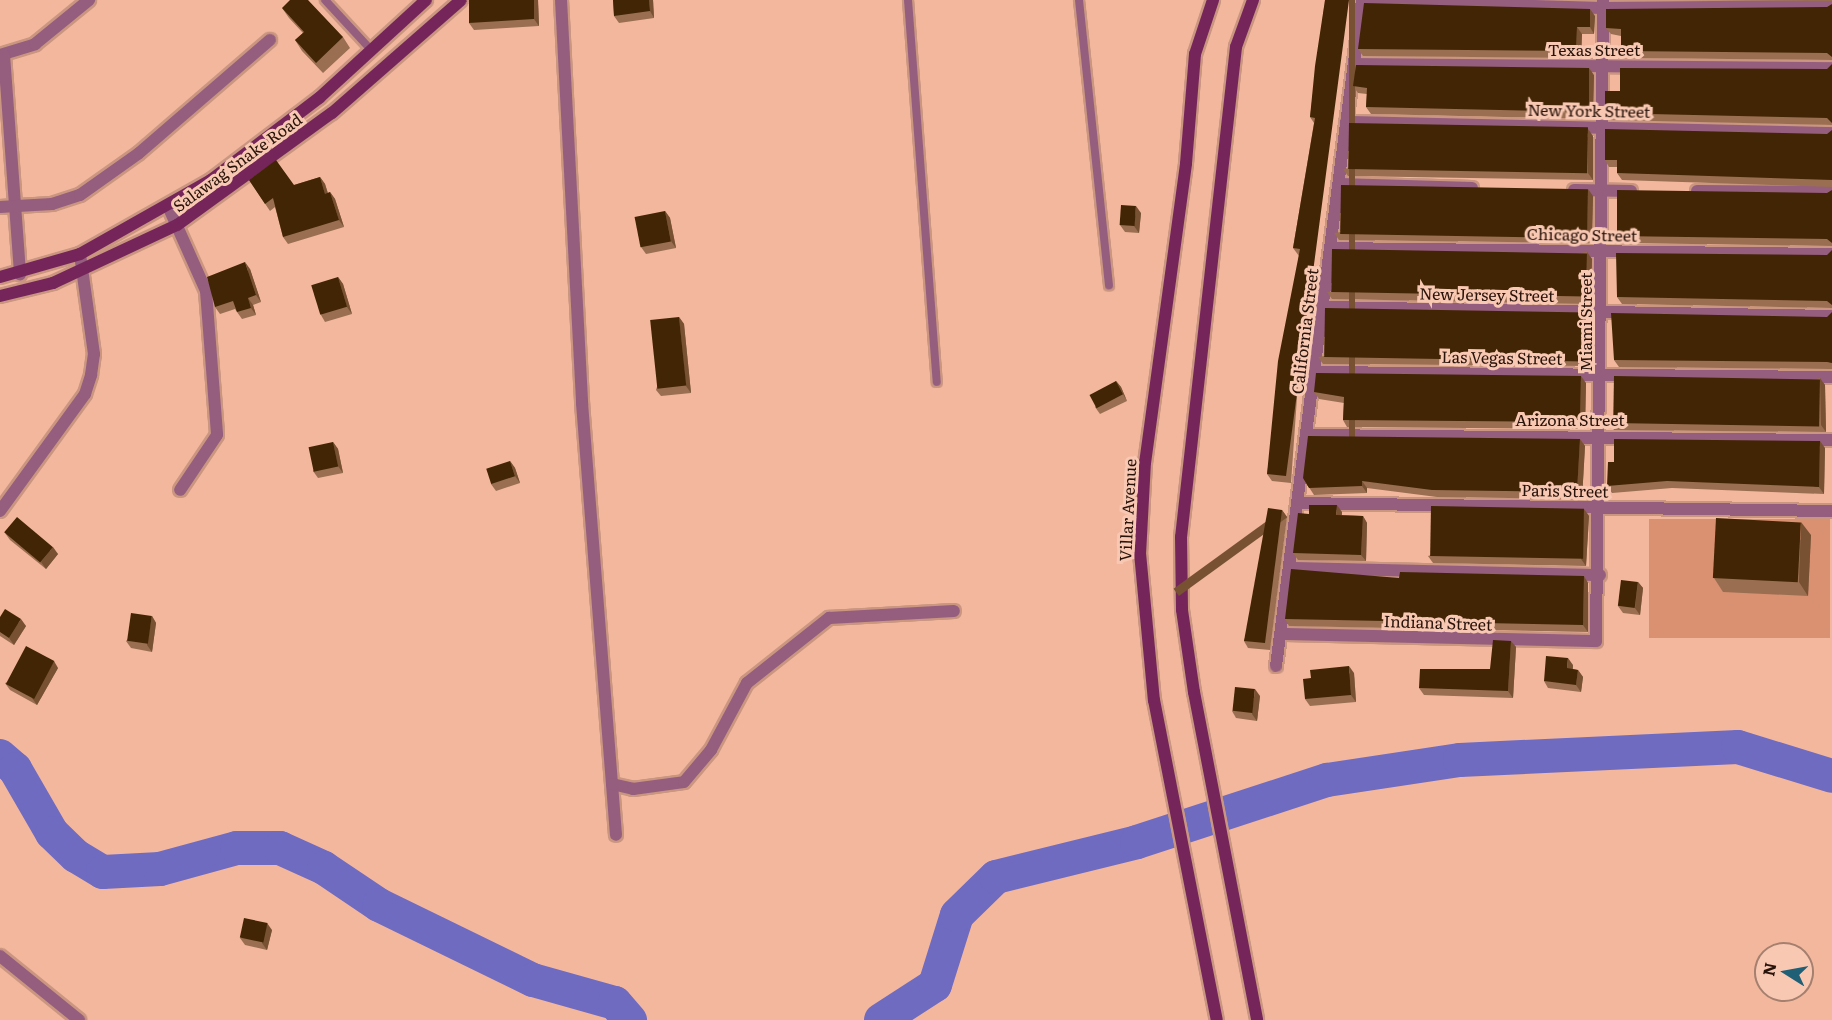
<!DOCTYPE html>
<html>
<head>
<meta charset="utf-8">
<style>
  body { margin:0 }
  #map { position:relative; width:1832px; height:1020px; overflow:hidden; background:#f3b79e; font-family:Literata,serif }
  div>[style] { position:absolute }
  .green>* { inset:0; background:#da9172; transform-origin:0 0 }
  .river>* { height:34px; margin:-17px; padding:0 17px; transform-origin:17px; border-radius:17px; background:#6f6bc1 }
  .roads { filter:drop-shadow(2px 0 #ca9680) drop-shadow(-2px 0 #ca9680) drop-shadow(0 2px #ca9680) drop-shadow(0 -2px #ca9680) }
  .service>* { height:8px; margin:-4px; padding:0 4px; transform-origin:4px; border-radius:4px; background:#955d7e }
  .minor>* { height:12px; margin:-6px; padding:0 6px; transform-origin:6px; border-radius:6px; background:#955d7e }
  .secondary>* { height:12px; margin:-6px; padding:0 6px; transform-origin:6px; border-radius:6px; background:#76255b }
  .wall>* { inset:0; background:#9a6e51 }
  .shaded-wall>* { inset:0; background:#775132; transform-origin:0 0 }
  .building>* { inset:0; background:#422504; transform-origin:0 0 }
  span { translate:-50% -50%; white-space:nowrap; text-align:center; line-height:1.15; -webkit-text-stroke:6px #f8c8b3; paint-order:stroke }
  .street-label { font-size:16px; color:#28130a }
  .north { position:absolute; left:1754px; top:942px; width:60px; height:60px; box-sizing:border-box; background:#f8c8b3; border:2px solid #a5806f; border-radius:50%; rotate:281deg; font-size:16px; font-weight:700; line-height:24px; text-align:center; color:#28130a }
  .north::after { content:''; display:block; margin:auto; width:21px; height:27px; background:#206076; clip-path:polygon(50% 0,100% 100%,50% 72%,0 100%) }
</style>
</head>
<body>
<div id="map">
  <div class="green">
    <div style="left:1830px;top:519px;width:119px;height:181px;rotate:90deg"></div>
  </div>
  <div class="river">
    <div style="left:0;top:756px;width:20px;rotate:41deg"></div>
    <div style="left:15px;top:769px;width:74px;rotate:60deg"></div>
    <div style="left:52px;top:833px;width:33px;rotate:44deg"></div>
    <div style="left:76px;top:856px;width:31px;rotate:31deg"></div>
    <div style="left:103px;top:872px;width:57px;rotate:-3deg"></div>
    <div style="left:160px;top:869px;width:80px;rotate:-15.3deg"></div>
    <div style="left:237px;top:848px;width:43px"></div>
    <div style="left:280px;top:848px;width:48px;rotate:24.4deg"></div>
    <div style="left:324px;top:868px;width:66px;rotate:33.9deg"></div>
    <div style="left:379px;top:905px;width:171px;rotate:26deg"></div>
    <div style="left:533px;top:980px;width:85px;rotate:15.7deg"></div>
    <div style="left:615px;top:1003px;width:23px;rotate:49deg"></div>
    <div style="left:881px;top:1020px;width:64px;rotate:-32.9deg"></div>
    <div style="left:935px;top:985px;width:73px;rotate:-72.6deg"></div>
    <div style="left:957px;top:915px;width:54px;rotate:-44.3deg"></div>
    <div style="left:996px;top:877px;width:145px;rotate:-13.9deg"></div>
    <div style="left:1137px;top:842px;width:200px;rotate:-18.1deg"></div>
    <div style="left:1327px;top:780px;width:134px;rotate:-8.6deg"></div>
    <div style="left:1460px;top:760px;width:278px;rotate:-2.7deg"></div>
    <div style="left:1738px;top:747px;width:98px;rotate:17.1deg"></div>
  </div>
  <div class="roads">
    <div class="service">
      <div style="left:325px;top:0;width:69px;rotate:47.3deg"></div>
      <div style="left:908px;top:0;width:383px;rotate:85.7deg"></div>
      <div style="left:1079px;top:0;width:287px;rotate:84deg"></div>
    </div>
    <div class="minor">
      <div style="left:561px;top:0;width:404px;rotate:87deg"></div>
      <div style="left:582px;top:403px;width:433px;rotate:85.5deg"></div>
      <div style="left:1362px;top:1px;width:240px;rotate:1.7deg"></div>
      <div style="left:1602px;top:8px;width:230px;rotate:-0.5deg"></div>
      <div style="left:0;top:55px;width:37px;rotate:-17deg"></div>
      <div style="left:35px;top:44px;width:70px;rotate:-39.2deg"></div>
      <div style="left:4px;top:55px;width:220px;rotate:85.8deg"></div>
      <div style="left:1355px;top:64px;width:477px;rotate:0.5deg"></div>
      <div style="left:1346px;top:122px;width:486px;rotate:1.3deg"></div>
      <div style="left:1339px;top:184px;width:133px;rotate:1.7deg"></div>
      <div style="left:1574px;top:190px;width:57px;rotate:1deg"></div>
      <div style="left:1697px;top:191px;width:135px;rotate:0.4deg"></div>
      <div style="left:168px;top:206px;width:93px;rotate:65.9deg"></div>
      <div style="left:206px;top:291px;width:144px;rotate:85.6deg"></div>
      <div style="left:217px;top:435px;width:66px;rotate:123.9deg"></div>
      <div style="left:0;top:207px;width:52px;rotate:-3.3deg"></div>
      <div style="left:52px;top:204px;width:29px;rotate:-18deg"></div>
      <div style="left:80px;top:195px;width:72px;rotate:-35.4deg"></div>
      <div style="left:139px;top:153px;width:173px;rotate:-40.8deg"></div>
      <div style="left:1331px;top:248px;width:501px;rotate:0.69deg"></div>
      <div style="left:1322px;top:307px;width:510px;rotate:1.01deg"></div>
      <div style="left:1316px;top:372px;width:516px;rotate:0.56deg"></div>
      <div style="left:1307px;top:435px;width:525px;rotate:0.55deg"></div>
      <div style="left:1297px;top:503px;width:535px;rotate:0.86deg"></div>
      <div style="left:0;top:511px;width:145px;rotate:-54deg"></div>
      <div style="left:85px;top:394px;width:20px;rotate:-72deg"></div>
      <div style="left:91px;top:375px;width:21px;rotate:-82deg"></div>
      <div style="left:94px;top:354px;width:101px;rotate:-98deg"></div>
      <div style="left:1290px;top:568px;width:310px;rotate:1.3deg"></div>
      <div style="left:1281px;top:634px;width:315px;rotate:1.3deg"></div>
      <div style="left:1596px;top:641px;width:641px;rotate:-89.37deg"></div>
      <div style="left:1276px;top:666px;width:672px;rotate:-82.64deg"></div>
      <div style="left:612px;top:784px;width:22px;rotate:13deg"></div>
      <div style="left:633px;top:789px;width:51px;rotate:-7.8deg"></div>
      <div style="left:684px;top:782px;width:42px;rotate:-49.8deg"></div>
      <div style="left:711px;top:750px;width:76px;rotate:-61.8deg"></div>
      <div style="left:747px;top:683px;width:105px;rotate:-38.4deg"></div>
      <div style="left:829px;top:618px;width:125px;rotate:-3.2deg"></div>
      <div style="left:0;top:956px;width:102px;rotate:39deg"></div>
    </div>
    <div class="secondary">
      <div style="left:1213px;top:0;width:57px;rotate:108.4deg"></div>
      <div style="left:1195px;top:54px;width:110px;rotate:94.7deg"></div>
      <div style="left:1186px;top:164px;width:301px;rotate:97.8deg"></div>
      <div style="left:1145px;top:462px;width:91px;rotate:93.1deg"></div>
      <div style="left:1140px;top:553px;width:148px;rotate:84.6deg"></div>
      <div style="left:1154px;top:700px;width:326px;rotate:78.9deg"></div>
      <div style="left:1253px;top:0;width:50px;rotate:109.9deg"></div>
      <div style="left:1236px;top:47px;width:493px;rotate:96.4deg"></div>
      <div style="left:1181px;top:537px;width:73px;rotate:89.2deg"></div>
      <div style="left:1182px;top:610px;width:83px;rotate:81.7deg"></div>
      <div style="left:1194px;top:692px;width:334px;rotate:79.1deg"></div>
      <div style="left:0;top:277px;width:83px;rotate:-16deg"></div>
      <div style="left:80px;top:254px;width:150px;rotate:-29.5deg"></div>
      <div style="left:211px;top:180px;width:136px;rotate:-37.2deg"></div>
      <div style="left:319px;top:98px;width:145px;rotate:-42.5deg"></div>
      <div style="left:0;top:296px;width:55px;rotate:-13.8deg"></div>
      <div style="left:53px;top:283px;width:137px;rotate:-25.1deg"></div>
      <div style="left:177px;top:225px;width:191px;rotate:-35.9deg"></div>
      <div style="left:332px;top:113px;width:171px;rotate:-41.2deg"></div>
    </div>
  </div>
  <div class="wall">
    <div style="clip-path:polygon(538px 0,539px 26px,474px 30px,469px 23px)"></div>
    <div style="clip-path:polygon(613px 0,653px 0,654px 18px,619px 23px,614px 16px)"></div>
    <div style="clip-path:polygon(1325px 0,1291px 483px,1272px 481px,1267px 474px,1299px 256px,1293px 248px,1314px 123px,1310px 117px)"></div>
    <div style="clip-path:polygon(1678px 0,1832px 0,1832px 1px)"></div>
    <div style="clip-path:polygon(1832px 4px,1832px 60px,1626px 58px,1621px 51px,1621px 36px,1611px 34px,1606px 28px,1827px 7px)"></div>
    <div style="clip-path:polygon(282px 8px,343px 37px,350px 48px,323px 73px,302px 51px,295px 40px,303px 33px,289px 18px)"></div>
    <div style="clip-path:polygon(1595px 16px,1594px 34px,1582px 34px,1581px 58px,1363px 56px,1358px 49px)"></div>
    <div style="clip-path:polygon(1832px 64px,1832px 125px,1610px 120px,1605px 113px,1620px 91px,1827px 69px)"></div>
    <div style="clip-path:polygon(1594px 75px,1593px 119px,1371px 114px,1366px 107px,1367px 94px,1358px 93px,1353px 86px)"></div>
    <div style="clip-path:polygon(1832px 130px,1832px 187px,1622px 180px,1617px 173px,1617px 167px,1609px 167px,1605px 160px,1827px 134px)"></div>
    <div style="clip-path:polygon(1593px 136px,1593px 180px,1348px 176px,1343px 169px)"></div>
    <div style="clip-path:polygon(320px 177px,325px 184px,328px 193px,330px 192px,335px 199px,344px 227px,288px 244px,283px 237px,275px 207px,270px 211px,249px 180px,294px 185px)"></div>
    <div style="clip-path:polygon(1832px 190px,1832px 246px,1622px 243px,1617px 236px,1827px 193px)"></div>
    <div style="clip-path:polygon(1593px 196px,1592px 243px,1339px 240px,1334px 233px)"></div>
    <div style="clip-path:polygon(665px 211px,670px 218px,676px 248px,646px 254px,641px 247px)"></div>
    <div style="clip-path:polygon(1141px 213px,1139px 233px,1125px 232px,1120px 225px)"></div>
    <div style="clip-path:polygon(1832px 250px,1832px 308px,1622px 304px,1617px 297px,1827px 255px)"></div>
    <div style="clip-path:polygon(1587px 252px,1592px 259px,1591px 304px,1332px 299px,1327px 292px)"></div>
    <div style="clip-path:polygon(250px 269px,261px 302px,253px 305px,256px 315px,242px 319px,237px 312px,235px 309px,220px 314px,215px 307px)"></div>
    <div style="clip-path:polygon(338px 277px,343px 284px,352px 314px,325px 322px,321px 315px)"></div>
    <div style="clip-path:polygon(1832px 312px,1832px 369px,1619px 367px,1614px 360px,1827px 317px)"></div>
    <div style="clip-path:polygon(1586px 313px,1591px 320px,1587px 366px,1323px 364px,1318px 357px)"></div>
    <div style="clip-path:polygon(679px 317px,684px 324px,691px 393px,661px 396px,656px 390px)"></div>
    <div style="clip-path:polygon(1820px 378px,1825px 385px,1826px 432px,1614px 430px,1609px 423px)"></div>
    <div style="clip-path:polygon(1116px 381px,1121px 387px,1127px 401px,1100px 414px,1095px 407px)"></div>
    <div style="clip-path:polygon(1586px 383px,1585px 429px,1347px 427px,1343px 420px,1344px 403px,1319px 399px,1314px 392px)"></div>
    <div style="clip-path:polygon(1580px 439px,1585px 446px,1582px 499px,1437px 497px,1367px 488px,1367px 493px,1314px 495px,1303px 478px)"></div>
    <div style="clip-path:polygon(333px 442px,338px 449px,343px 473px,318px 478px,313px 471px)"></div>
    <div style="clip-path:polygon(1825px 448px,1824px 494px,1672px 488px,1612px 493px,1607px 486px,1614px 462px)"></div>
    <div style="clip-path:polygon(510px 461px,515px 468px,520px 483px,496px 491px,491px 484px)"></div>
    <div style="clip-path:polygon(1584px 509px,1589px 516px,1586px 566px,1433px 563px,1428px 556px)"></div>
    <div style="clip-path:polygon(1282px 510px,1287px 517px,1270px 650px,1248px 648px,1244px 641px)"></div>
    <div style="clip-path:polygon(1342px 512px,1342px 515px,1363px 516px,1367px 523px,1366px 561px,1298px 560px,1293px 553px)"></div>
    <div style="clip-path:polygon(5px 533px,58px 554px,46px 569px,10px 540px)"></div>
    <div style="clip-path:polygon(1811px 535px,1808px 596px,1723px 592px,1714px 578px)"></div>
    <div style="clip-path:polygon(1584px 576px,1588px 583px,1588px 632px,1289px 626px,1285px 619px,1399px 578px)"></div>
    <div style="clip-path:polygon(1638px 582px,1643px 588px,1640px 615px,1623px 613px,1618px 606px)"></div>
    <div style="clip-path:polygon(152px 616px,156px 623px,152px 652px,131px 648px,126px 641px)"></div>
    <div style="clip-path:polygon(0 617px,26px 626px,14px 645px,0 636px)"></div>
    <div style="clip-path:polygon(1511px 641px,1516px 647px,1513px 698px,1424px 695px,1419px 688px,1490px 669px)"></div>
    <div style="clip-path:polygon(1573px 665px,1573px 669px,1578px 670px,1583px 677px,1581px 692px,1548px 688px,1544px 681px)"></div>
    <div style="clip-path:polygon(58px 668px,37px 705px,10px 690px,5px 683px)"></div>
    <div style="clip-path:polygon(1354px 673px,1356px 702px,1310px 706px,1305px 699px,1311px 678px)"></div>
    <div style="clip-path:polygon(1260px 696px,1257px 721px,1236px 718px,1232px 711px)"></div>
    <div style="clip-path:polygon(272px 930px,267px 950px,245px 945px,240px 938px)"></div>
  </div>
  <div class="shaded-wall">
    <div style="clip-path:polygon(534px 0,538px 0,539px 26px,534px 19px)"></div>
    <div style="clip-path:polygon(649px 0,653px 0,654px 18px,650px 11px)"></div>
    <div style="left:1349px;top:0;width:6px;height:480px"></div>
    <div style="clip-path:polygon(1590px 9px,1595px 16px,1594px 34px,1590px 27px)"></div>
    <div style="clip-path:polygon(1577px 27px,1582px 34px,1581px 58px,1576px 51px)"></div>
    <div style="clip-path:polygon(1589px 68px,1594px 75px,1593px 119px,1589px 112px)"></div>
    <div style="clip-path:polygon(1588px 129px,1593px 136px,1593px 180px,1588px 173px)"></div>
    <div style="clip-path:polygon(320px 177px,325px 184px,330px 201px,325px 194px)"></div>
    <div style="clip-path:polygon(1588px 189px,1593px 196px,1592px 243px,1587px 236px)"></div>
    <div style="clip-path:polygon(330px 192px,335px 199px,344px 227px,339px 220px)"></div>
    <div style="clip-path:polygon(1136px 206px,1141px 213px,1139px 233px,1134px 226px)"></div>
    <div style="clip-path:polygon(665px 211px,670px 218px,676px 248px,671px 241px)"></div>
    <div style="clip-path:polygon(1587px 252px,1592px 259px,1591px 304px,1587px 297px)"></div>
    <div style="clip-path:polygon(245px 262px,250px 269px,261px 302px,256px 295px)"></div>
    <div style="clip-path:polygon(338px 277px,343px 284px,352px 314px,347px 307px)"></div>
    <div style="clip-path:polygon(248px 298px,253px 305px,256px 315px,251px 308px)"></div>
    <div style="clip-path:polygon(1586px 313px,1591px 320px,1587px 366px,1582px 359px)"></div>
    <div style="clip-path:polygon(679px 317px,684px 324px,691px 393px,686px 386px)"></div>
    <div style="clip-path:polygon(1581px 376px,1586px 383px,1585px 429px,1580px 422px)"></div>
    <div style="clip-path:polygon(1820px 378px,1825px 385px,1826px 432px,1821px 425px)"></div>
    <div style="clip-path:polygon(1116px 381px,1121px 387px,1127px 401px,1123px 394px)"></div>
    <div style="clip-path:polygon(1580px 439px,1585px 446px,1582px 499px,1577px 492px)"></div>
    <div style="clip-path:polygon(1820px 441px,1825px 448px,1824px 494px,1819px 487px)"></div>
    <div style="clip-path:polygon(333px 442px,338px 449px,343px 473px,338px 466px)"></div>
    <div style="clip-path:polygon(510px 461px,515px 468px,520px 483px,515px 476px)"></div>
    <div style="clip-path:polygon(1362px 481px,1367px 488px,1367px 493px,1362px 486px)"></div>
    <div style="clip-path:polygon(1337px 505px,1342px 512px,1341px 522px,1336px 515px)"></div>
    <div style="clip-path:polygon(1584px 509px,1589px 516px,1586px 566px,1581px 559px)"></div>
    <div style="left:1282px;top:510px;width:9px;height:134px;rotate:54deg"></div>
    <div style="clip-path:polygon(1363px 516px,1367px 523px,1366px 561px,1361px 555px)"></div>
    <div style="clip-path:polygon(1801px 522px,1811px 535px,1808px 596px,1799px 582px)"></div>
    <div style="clip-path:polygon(53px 547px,58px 554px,46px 569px,41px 562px)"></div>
    <div style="clip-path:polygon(1584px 576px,1588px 583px,1588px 632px,1583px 625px)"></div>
    <div style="clip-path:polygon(1638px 582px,1643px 588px,1640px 615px,1635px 608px)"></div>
    <div style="clip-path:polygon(152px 616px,156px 623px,152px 652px,147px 645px)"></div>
    <div style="clip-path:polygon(21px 619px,26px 626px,14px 645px,9px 638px)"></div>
    <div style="clip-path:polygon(1511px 641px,1516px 647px,1513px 698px,1508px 691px)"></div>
    <div style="clip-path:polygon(1568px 658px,1573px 665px,1572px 675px,1567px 668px)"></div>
    <div style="clip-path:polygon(54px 661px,58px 668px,37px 705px,32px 698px)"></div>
    <div style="clip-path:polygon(1349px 666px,1354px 673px,1356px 702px,1351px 695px)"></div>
    <div style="clip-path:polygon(1578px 670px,1583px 677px,1581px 692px,1576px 685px)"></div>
    <div style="clip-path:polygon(1255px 689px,1260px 696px,1257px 721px,1252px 714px)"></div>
    <div style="clip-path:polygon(267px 923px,272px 930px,267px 950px,262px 943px)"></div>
  </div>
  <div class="building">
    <div style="clip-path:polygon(290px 0,308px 0,343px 37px,316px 63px,295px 40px,304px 32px,282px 8px)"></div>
    <div style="clip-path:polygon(469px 0,534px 0,534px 19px,469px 23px)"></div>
    <div style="clip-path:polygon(613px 0,649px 0,650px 11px,614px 16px)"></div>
    <div style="clip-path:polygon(1325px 0,1349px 0,1286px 476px,1267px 474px,1278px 361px,1300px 249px,1293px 248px,1315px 118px,1310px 117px,1315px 66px)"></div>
    <div style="clip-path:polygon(1364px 3px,1590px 9px,1590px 27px,1577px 27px,1576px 51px,1358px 49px)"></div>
    <div style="clip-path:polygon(1832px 4px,1832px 57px,1827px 53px,1621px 51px,1621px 29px,1606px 28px,1606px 9px,1827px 7px)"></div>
    <div style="clip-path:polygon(1832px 64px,1832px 123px,1827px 118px,1605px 113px,1605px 91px,1620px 91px,1620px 68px,1827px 69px)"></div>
    <div style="clip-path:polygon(1356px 65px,1589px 68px,1589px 112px,1366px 107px,1367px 88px,1353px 86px)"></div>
    <div style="left:1349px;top:123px;width:239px;height:46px;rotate:1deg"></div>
    <div style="clip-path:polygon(1605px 129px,1827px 134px,1832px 130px,1832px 180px,1617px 173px,1617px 160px,1605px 160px)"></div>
    <div style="clip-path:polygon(276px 160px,294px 185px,320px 177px,325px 194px,330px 192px,339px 220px,283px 237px,273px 198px,265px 204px,249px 180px)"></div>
    <div style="left:1341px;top:185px;width:247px;height:49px;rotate:1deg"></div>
    <div style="clip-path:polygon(1617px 190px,1827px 193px,1832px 190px,1832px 243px,1827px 239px,1617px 236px)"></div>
    <div style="left:1121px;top:205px;width:15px;height:20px;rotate:4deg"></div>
    <div style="left:665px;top:211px;width:31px;height:31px;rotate:79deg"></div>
    <div style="left:1332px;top:249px;width:255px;height:43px;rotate:1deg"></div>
    <div style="clip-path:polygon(1832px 250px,1832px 305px,1827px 301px,1617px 297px,1616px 253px,1827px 255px)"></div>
    <div style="clip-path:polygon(245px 262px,256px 295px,248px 298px,251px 308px,237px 312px,233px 301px,215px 307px,207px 277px)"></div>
    <div style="left:338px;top:277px;width:31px;height:28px;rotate:73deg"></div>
    <div style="left:1325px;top:308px;width:261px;height:49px;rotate:1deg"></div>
    <div style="clip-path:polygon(1832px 312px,1832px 363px,1827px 362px,1614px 360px,1611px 313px,1827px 317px)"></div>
    <div style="left:679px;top:317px;width:69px;height:29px;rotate:84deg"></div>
    <div style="clip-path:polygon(1316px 373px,1581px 376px,1580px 422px,1343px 420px,1344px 397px,1314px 392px)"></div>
    <div style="left:1614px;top:376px;width:206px;height:47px;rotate:1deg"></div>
    <div style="left:1116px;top:381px;width:15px;height:30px;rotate:62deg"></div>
    <div style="clip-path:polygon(1308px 436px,1580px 439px,1577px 492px,1432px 490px,1362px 481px,1362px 486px,1309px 488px,1303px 478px)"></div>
    <div style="clip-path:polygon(1614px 439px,1820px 441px,1819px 487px,1667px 481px,1607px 486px,1608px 462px,1614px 462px)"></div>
    <div style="left:333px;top:442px;width:25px;height:25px;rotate:78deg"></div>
    <div style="left:510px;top:461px;width:16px;height:25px;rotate:72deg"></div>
    <div style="clip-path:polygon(1309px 505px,1337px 505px,1336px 515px,1363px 516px,1361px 555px,1293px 553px,1298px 513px,1309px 514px)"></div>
    <div style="left:1431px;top:506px;width:153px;height:50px;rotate:1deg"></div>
    <div style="clip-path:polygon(1268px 508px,1282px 510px,1265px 643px,1244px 641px)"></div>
    <div style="left:17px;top:517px;width:47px;height:20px;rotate:40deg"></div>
    <div style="left:1716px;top:518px;width:85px;height:60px;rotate:3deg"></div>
    <div style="clip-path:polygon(1291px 569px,1399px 578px,1400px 572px,1584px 576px,1583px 625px,1285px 619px)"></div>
    <div style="left:1621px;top:580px;width:17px;height:26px;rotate:7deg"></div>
    <div style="clip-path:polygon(5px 609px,21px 619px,9px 638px,0 632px,0 617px)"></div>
    <div style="left:131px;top:613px;width:21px;height:28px;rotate:8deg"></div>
    <div style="clip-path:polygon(1493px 640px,1511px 641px,1508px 691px,1419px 688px,1420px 669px,1490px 669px)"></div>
    <div style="left:26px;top:646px;width:32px;height:43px;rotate:28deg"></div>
    <div style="clip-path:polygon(1546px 656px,1568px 658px,1567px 668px,1578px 670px,1576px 685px,1544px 681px)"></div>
    <div style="clip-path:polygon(1349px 666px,1351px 695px,1305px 699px,1303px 679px,1311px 678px,1310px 670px)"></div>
    <div style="left:1235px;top:687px;width:20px;height:24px;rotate:6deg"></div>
    <div style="left:244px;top:918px;width:24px;height:20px;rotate:12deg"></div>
  </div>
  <div class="street-label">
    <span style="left:1594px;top:49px">Texas Street</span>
    <span style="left:1589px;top:110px;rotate:1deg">New York Street</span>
    <span style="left:237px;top:162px;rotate:-36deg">Salawag Snake Road</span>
    <span style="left:1582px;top:234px;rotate:1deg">Chicago Street</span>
    <span style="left:1487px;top:294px;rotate:1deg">New Jersey Street</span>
    <span style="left:1585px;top:322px;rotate:-90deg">Miami Street</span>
    <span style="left:1304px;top:331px;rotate:-83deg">California Street</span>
    <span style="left:1502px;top:357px;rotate:1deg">Las Vegas Street</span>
    <span style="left:1570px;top:419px">Arizona Street</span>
    <span style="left:1565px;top:490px;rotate:1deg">Paris Street</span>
    <span style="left:1127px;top:510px;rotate:-87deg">Villar Avenue</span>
    <span style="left:1438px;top:622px;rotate:2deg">Indiana Street</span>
  </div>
  <div class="north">N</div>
</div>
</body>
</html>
